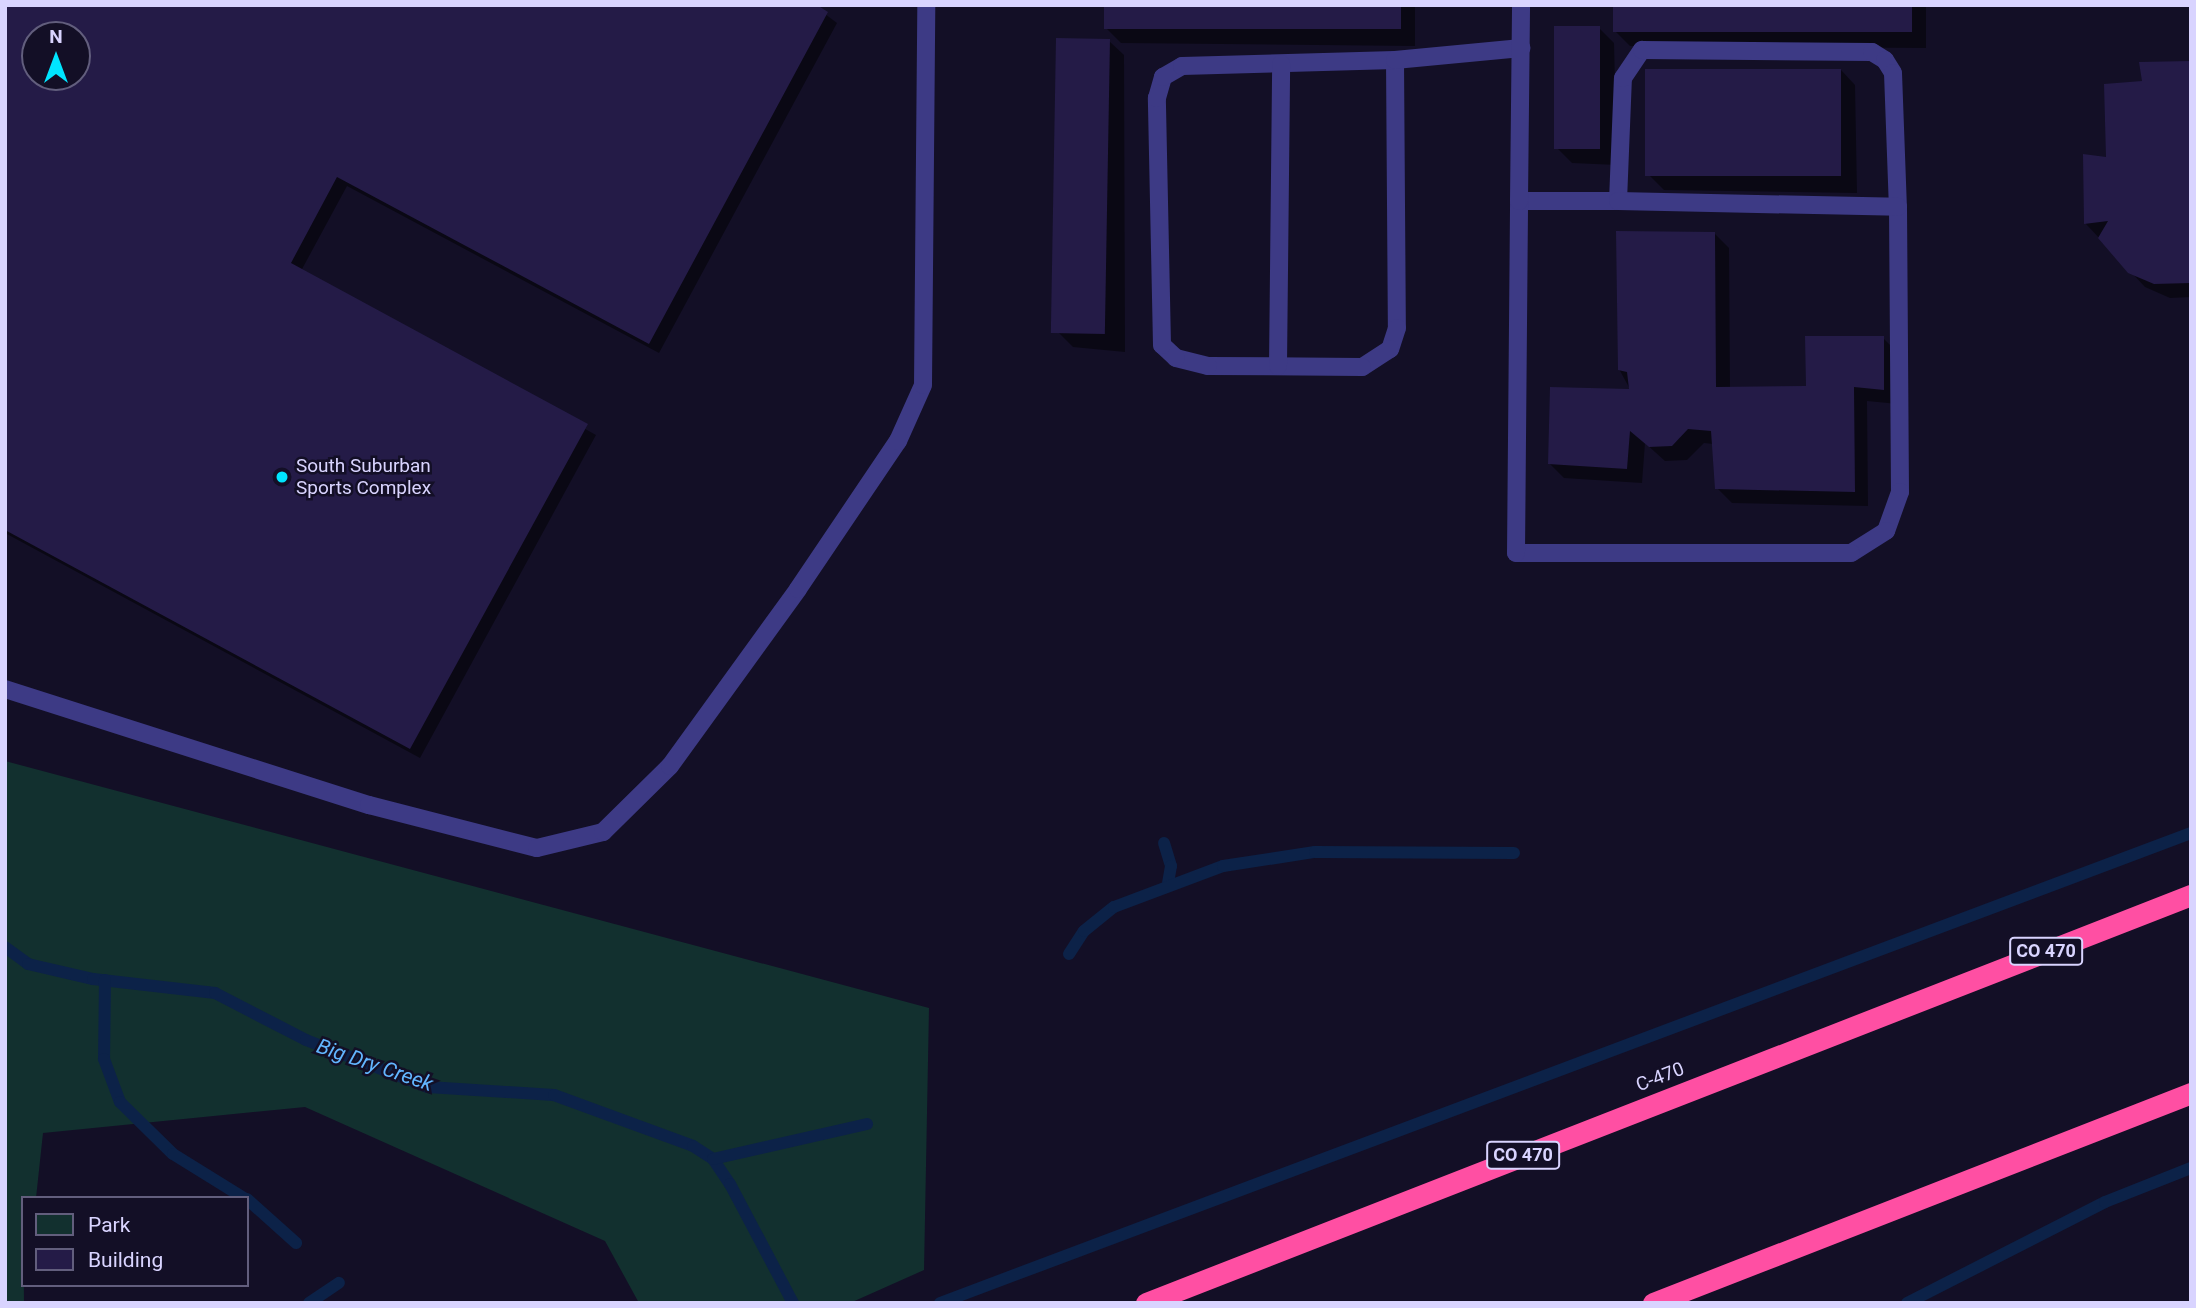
<!DOCTYPE html>
<html>
<head>
<meta charset="utf-8">
<style>
  body { margin:0 }
  #map { position:relative; width:2196px; height:1308px; overflow:hidden; background:#130f26; font-family:Roboto,sans-serif }
  div>[style] { position:absolute }
  .green>* { inset:0; background:#12302f }
  .shadow>* { inset:0; background:#0007 }
  .stream>* { height:12px; margin:-6px; padding:0 6px; transform-origin:6px; border-radius:6px; background:#0c2248 }
  .building>* { inset:0; background:#241b47; transform-origin:0 0 }
  .service>* { height:18px; margin:-9px; padding:0 9px; transform-origin:9px; border-radius:9px; background:#3d3a85 }
  .motorway>* { height:21px; margin:-10.5px; padding:0 10.5px; transform-origin:10.5px; border-radius:10.5px; background:#ff4fa3 }
  .dots>* { width:19px; height:19px; translate:-50% -50%; box-sizing:border-box; border:4px solid #130f26; border-radius:50% }
  span { translate:-50% -50%; white-space:nowrap; text-align:center; line-height:1.15; -webkit-text-stroke:5px #130f26; paint-order:stroke }
  .shield-label span { padding:2px 5px; background:#130f26; border:2px solid; border-radius:5px; -webkit-text-stroke-width:0 }
  .shield-label { font-size:18px; color:#d9d4ff; font-weight:700 }
  .poi-label { font-size:19px; color:#d9d4ff }
  .left { translate:0 -50%; text-align:left }
  .street-label { font-size:19px; color:#d9d4ff }
  .water-label { font-size:21px; color:#62b6ff; font-style:italic }
  .frame { position:absolute; inset:0; border:7px solid #d9d4ff; pointer-events:none }
  .legend { position:absolute; left:21px; top:1196px; width:228px; height:91px; box-sizing:border-box; background:#130f26; border:2px solid #625e7d; margin:0; padding:9px 12px; list-style:none; font-size:21px; color:#d9d4ff }
  .legend li { display:flex; align-items:center; gap:14px; height:35px }
  .legend b { width:35px; border:2px solid #625e7d }
  .north { position:absolute; left:21px; top:21px; width:70px; height:70px; box-sizing:border-box; background:#130f26; border:2px solid #625e7d; border-radius:50%; rotate:0deg; font-size:19px; font-weight:700; line-height:28px; text-align:center; color:#d9d4ff }
  .north::after { content:''; display:block; margin:auto; width:24px; height:32px; background:#00e5ff; clip-path:polygon(50% 0,100% 100%,50% 72%,0 100%) }
</style>
</head>
<body>
<div id="map">
  <div class="green">
    <div style="clip-path:polygon(5px 761px,929px 1008px,924px 1270px,850px 1303px,639px 1303px,605px 1241px,305px 1107px,43px 1133px,36px 1198px,23px 1198px,24px 1303px,5px 1303px)"></div>
  </div>
  <div class="shadow">
    <div style="clip-path:polygon(evenodd,5px 5px,813px 5px,837px 23px,659px 353px,347px 186px,301px 271px,596px 435px,420px 758px,5px 533px,5px 5px,35px 35px,77px 35px,77px 77px,35px 77px,35px 35px)"></div>
    <div style="clip-path:polygon(1105px 5px,1415px 5px,1415px 46px,1121px 43px,1106px 28px)"></div>
    <div style="clip-path:polygon(1615px 5px,1926px 5px,1926px 48px,1630px 46px,1615px 31px)"></div>
    <div style="clip-path:polygon(1599px 28px,1614px 43px,1617px 165px,1572px 163px,1557px 148px)"></div>
    <div style="clip-path:polygon(1109px 41px,1124px 55px,1125px 352px,1073px 347px,1058px 332px)"></div>
    <div style="clip-path:polygon(2191px 63px,2191px 297px,2170px 298px,2145px 287px,2086px 224px,2144px 83px)"></div>
    <div style="clip-path:polygon(1841px 70px,1855px 85px,1857px 193px,1664px 190px,1649px 175px)"></div>
    <div style="clip-path:polygon(1715px 234px,1729px 248px,1730px 389px,1808px 388px,1883px 338px,1897px 352px,1898px 404px,1867px 401px,1868px 506px,1732px 503px,1717px 488px,1713px 444px,1704px 443px,1687px 460px,1665px 461px,1645px 443px,1642px 483px,1564px 478px,1550px 464px,1631px 391px,1619px 369px)"></div>
  </div>
  <div class="stream">
    <div style="left:1164px;top:843px;width:24px;rotate:73deg"></div>
    <div style="left:1171px;top:866px;width:17px;rotate:100deg"></div>
    <div style="left:5px;top:947px;width:29px;rotate:36deg"></div>
    <div style="left:28px;top:964px;width:67px;rotate:13deg"></div>
    <div style="left:93px;top:979px;width:123px;rotate:6.5deg"></div>
    <div style="left:215px;top:993px;width:102px;rotate:27.3deg"></div>
    <div style="left:306px;top:1040px;width:131px;rotate:21.1deg"></div>
    <div style="left:428px;top:1087px;width:126px;rotate:3.6deg"></div>
    <div style="left:554px;top:1095px;width:148px;rotate:20.1deg"></div>
    <div style="left:693px;top:1146px;width:24px;rotate:33deg"></div>
    <div style="left:713px;top:1159px;width:30px;rotate:56deg"></div>
    <div style="left:730px;top:1184px;width:135px;rotate:62.1deg"></div>
    <div style="left:1069px;top:954px;width:27px;rotate:-57deg"></div>
    <div style="left:1084px;top:931px;width:38px;rotate:-39deg"></div>
    <div style="left:1114px;top:907px;width:116px;rotate:-20.6deg"></div>
    <div style="left:1223px;top:866px;width:93px;rotate:-8.7deg"></div>
    <div style="left:1315px;top:852px;width:199px;rotate:0.3deg"></div>
    <div style="left:105px;top:980px;width:79px;rotate:90.7deg"></div>
    <div style="left:104px;top:1059px;width:46px;rotate:69.6deg"></div>
    <div style="left:120px;top:1102px;width:74px;rotate:44.5deg"></div>
    <div style="left:173px;top:1154px;width:84px;rotate:31.8deg"></div>
    <div style="left:713px;top:1159px;width:158px;rotate:-12.8deg"></div>
    <div style="left:247px;top:1199px;width:66px;rotate:41.9deg"></div>
    <div style="left:309px;top:1303px;width:36px;rotate:-34deg"></div>
    <div style="left:940px;top:1303px;width:1336px;rotate:-20.59deg"></div>
    <div style="left:1907px;top:1303px;width:222px;rotate:-27deg"></div>
    <div style="left:2105px;top:1202px;width:92px;rotate:-21.6deg"></div>
  </div>
  <div class="building">
    <div style="clip-path:polygon(evenodd,5px 5px,817px 5px,828px 12px,649px 344px,337px 177px,291px 263px,588px 424px,410px 749px,5px 530px,5px 5px,35px 35px,77px 35px,77px 77px,35px 77px,35px 35px)"></div>
    <div style="left:1104px;top:5px;width:297px;height:24px"></div>
    <div style="left:1613px;top:5px;width:299px;height:27px"></div>
    <div style="left:1554px;top:26px;width:46px;height:123px"></div>
    <div style="left:1056px;top:38px;width:54px;height:295px;rotate:1deg"></div>
    <div style="clip-path:polygon(2191px 61px,2191px 283px,2154px 284px,2128px 273px,2098px 238px,2108px 221px,2084px 224px,2083px 154px,2106px 157px,2104px 84px,2142px 81px,2139px 62px)"></div>
    <div style="left:1645px;top:69px;width:196px;height:107px"></div>
    <div style="clip-path:polygon(1616px 231px,1715px 232px,1716px 387px,1806px 386px,1805px 336px,1884px 336px,1884px 390px,1854px 387px,1855px 492px,1715px 489px,1711px 431px,1688px 429px,1672px 446px,1649px 447px,1630px 431px,1627px 469px,1548px 464px,1550px 387px,1629px 389px,1627px 372px,1618px 370px)"></div>
  </div>
  <div class="service">
    <div style="left:1395px;top:60px;width:268px;rotate:89.6deg"></div>
    <div style="left:1397px;top:328px;width:22px;rotate:108deg"></div>
    <div style="left:1390px;top:349px;width:33px;rotate:147deg"></div>
    <div style="left:1362px;top:367px;width:154px;rotate:-179.6deg"></div>
    <div style="left:1208px;top:366px;width:33px;rotate:-166deg"></div>
    <div style="left:1176px;top:358px;width:19px;rotate:-137deg"></div>
    <div style="left:1162px;top:345px;width:247px;rotate:-91.2deg"></div>
    <div style="left:1157px;top:98px;width:22px;rotate:-74deg"></div>
    <div style="left:1163px;top:77px;width:22px;rotate:-30deg"></div>
    <div style="left:1182px;top:66px;width:213px;rotate:-1.6deg"></div>
    <div style="left:1395px;top:60px;width:127px;rotate:-5.4deg"></div>
    <div style="left:1519px;top:201px;width:99px"></div>
    <div style="left:1618px;top:201px;width:123px;rotate:-87.7deg"></div>
    <div style="left:1623px;top:78px;width:34px;rotate:-56deg"></div>
    <div style="left:1642px;top:50px;width:230px;rotate:0.5deg"></div>
    <div style="left:1872px;top:52px;width:15px;rotate:32deg"></div>
    <div style="left:1885px;top:60px;width:15px;rotate:58deg"></div>
    <div style="left:1893px;top:73px;width:134px;rotate:87.9deg"></div>
    <div style="left:1898px;top:207px;width:285px;rotate:89.6deg"></div>
    <div style="left:1900px;top:492px;width:41px;rotate:109.7deg"></div>
    <div style="left:1886px;top:531px;width:41px;rotate:147.8deg"></div>
    <div style="left:1851px;top:553px;width:335px;rotate:180deg"></div>
    <div style="left:1516px;top:553px;width:352px;rotate:-89.5deg"></div>
    <div style="left:1519px;top:201px;width:196px;rotate:-89.4deg"></div>
    <div style="left:1618px;top:201px;width:280px;rotate:1.2deg"></div>
    <div style="left:1278px;top:366px;width:302px;rotate:-89.4deg"></div>
    <div style="left:5px;top:689px;width:382px;rotate:17.7deg"></div>
    <div style="left:369px;top:805px;width:173px;rotate:14.4deg"></div>
    <div style="left:537px;top:848px;width:68px;rotate:-13.6deg"></div>
    <div style="left:603px;top:832px;width:94px;rotate:-44.6deg"></div>
    <div style="left:670px;top:766px;width:218px;rotate:-54.1deg"></div>
    <div style="left:798px;top:589px;width:179px;rotate:-56deg"></div>
    <div style="left:898px;top:441px;width:61px;rotate:-65.9deg"></div>
    <div style="left:923px;top:385px;width:380px;rotate:-89.5deg"></div>
  </div>
  <div class="motorway">
    <div style="left:1146px;top:1303px;width:1122px;rotate:-21.33deg"></div>
    <div style="left:1653px;top:1303px;width:578px;rotate:-21.32deg"></div>
  </div>
  <div class="dots">
    <div style="left:282px;top:477px;background:#00e5ff"></div>
  </div>
  <div class="shield-label">
    <span style="left:2046px;top:951px">CO 470</span>
    <span style="left:1523px;top:1155px">CO 470</span>
  </div>
  <div class="poi-label">
    <span class="left" style="left:296px;top:477px">South Suburban<br>Sports Complex</span>
  </div>
  <div class="street-label">
    <span style="left:1660px;top:1077px;rotate:-21deg">C-470</span>
  </div>
  <div class="water-label">
    <span style="left:375px;top:1065px;rotate:19deg">Big Dry Creek</span>
  </div>
  <div class="frame"></div>
  <ul class="legend">
  <li><b style="height:19px;background:#12302f"></b>Park</li>
  <li><b style="height:19px;background:#241b47"></b>Building</li>
  </ul>
  <div class="north">N</div>
</div>
</body>
</html>
